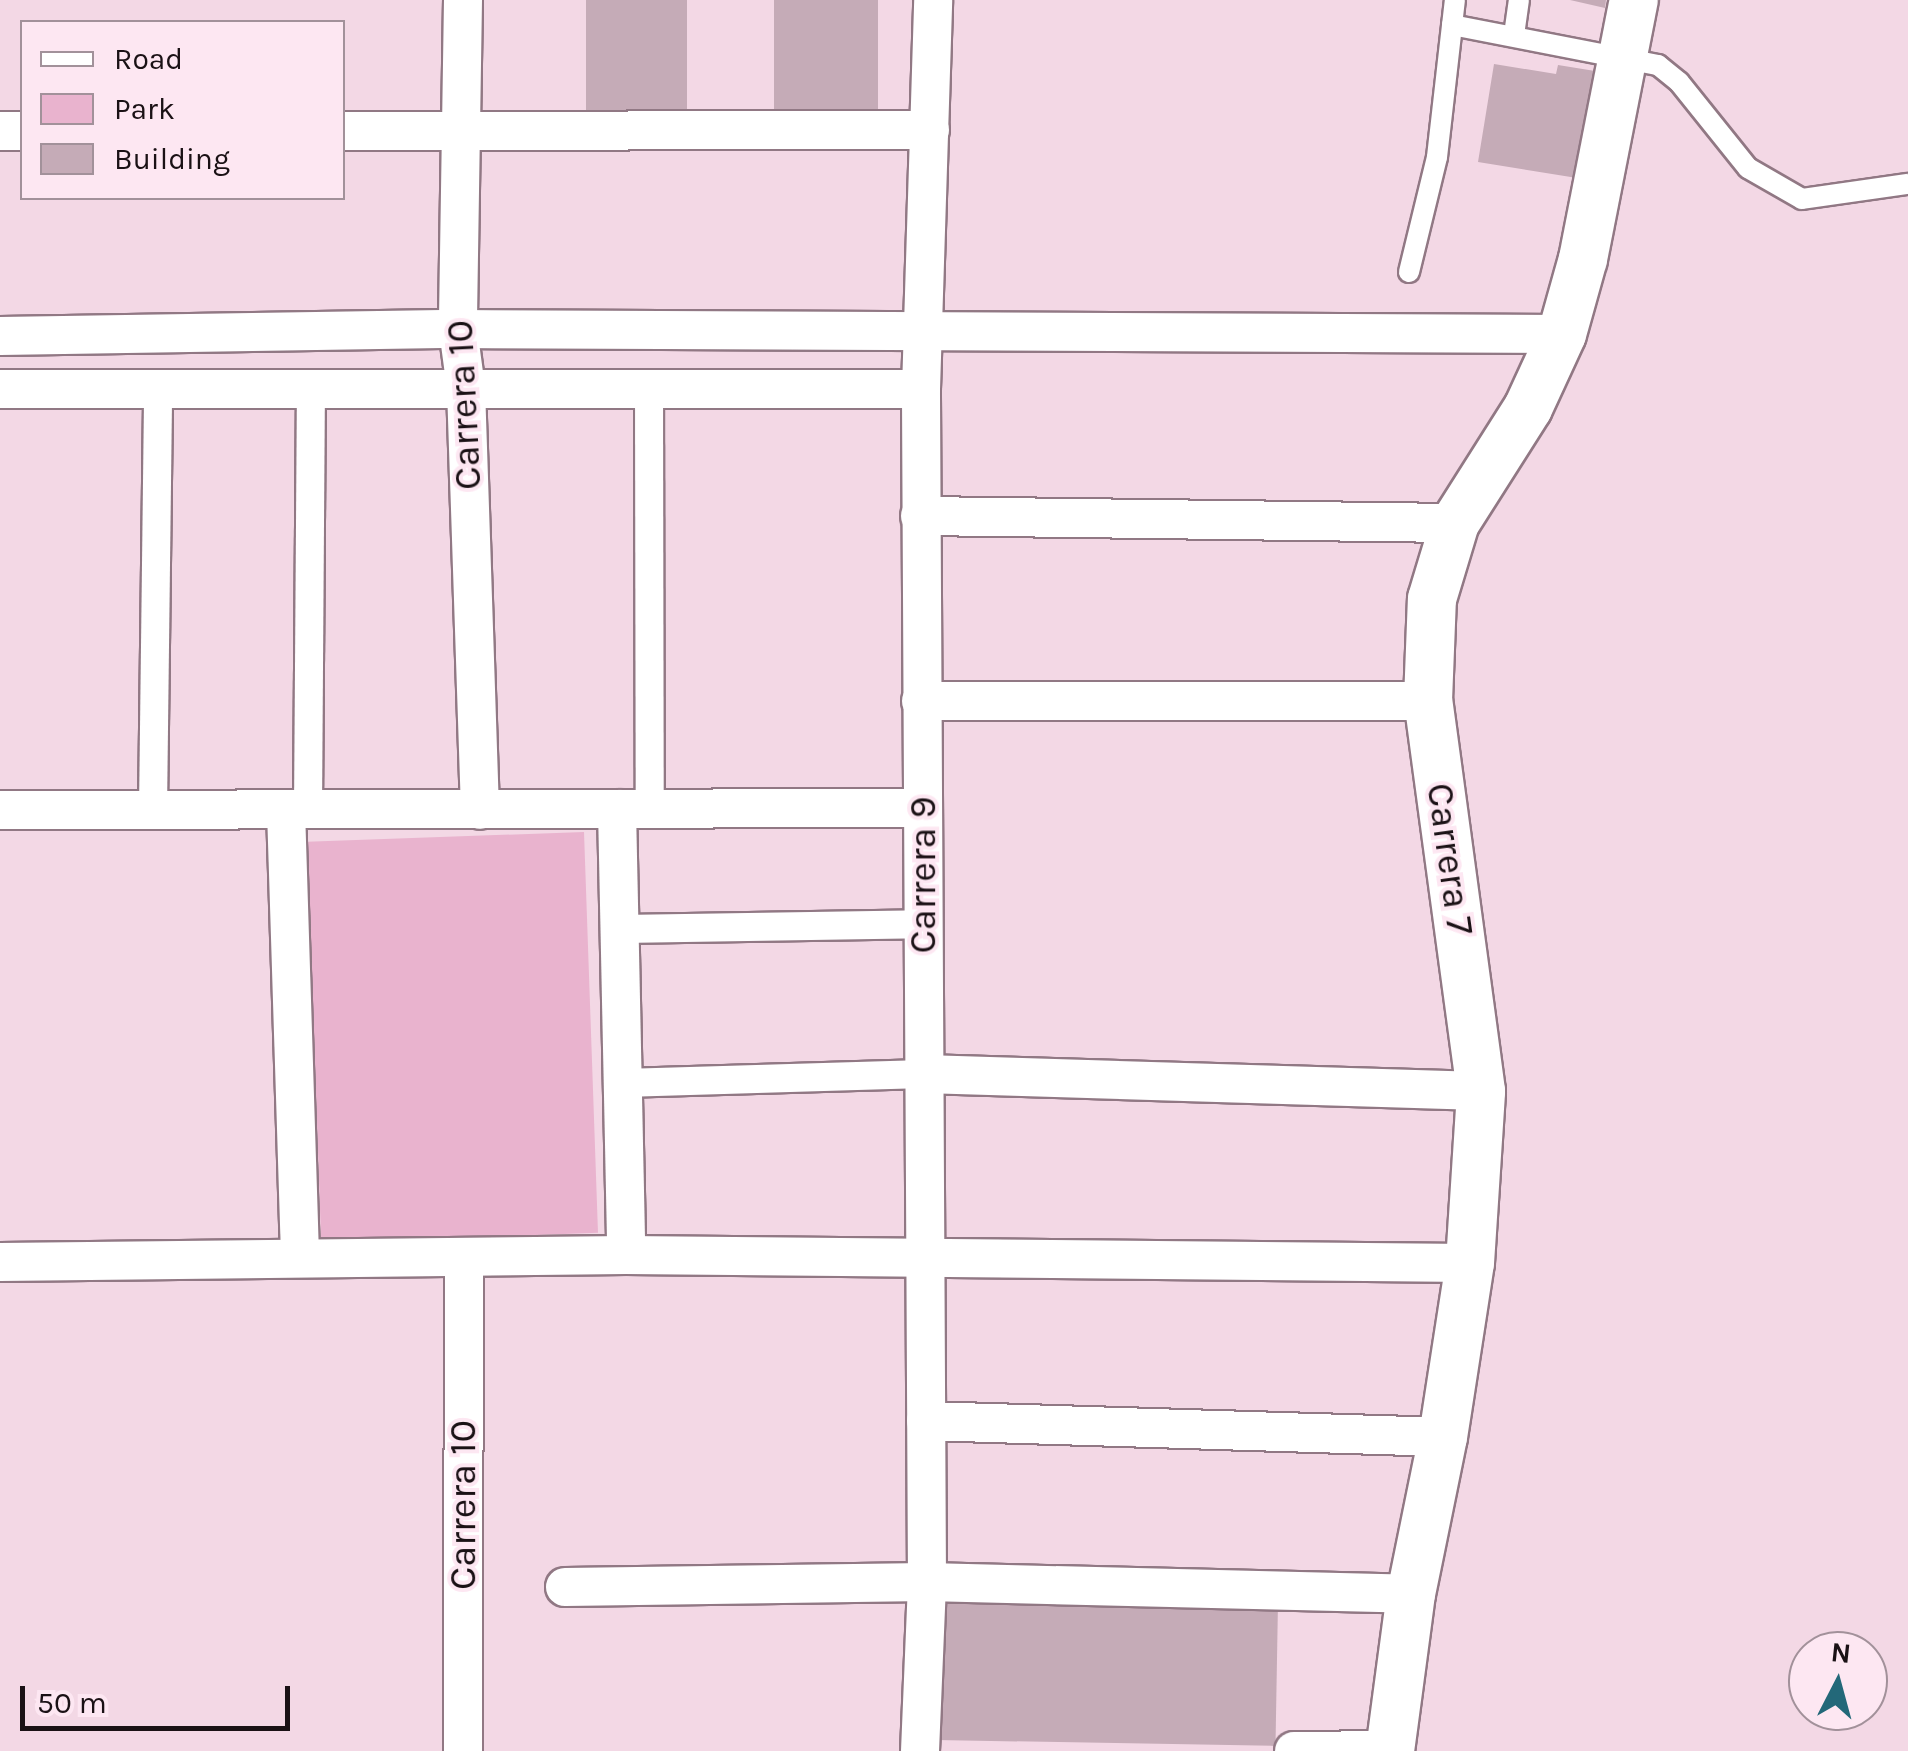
<!DOCTYPE html>
<html>
<head>
<meta charset="utf-8">
<style>
  body { margin:0 }
  #map { position:relative; width:1908px; height:1751px; overflow:hidden; background:#f3d8e5; font-family:Karla,sans-serif }
  div>[style] { position:absolute }
  .green>* { inset:0; background:#e9b3ce; transform-origin:0 0 }
  .building>* { inset:0; background:#c5abb7; transform-origin:0 0 }
  .roads { filter:drop-shadow(2px 0 #917884) drop-shadow(-2px 0 #917884) drop-shadow(0 2px #917884) drop-shadow(0 -2px #917884) }
  .service>* { height:20px; margin:-10px; padding:0 10px; transform-origin:10px; border-radius:10px; background:#fff }
  .pedestrian>* { height:28px; margin:-14px; padding:0 14px; transform-origin:14px; border-radius:14px; background:#fff }
  .minor>* { height:38px; margin:-19px; padding:0 19px; transform-origin:19px; border-radius:19px; background:#fff }
  .tertiary>* { height:48px; margin:-24px; padding:0 24px; transform-origin:24px; border-radius:24px; background:#fff }
  span { translate:-50% -50%; white-space:nowrap; text-align:center; line-height:1.15; -webkit-text-stroke:8px #fde7f2; paint-order:stroke }
  .street-label { font-size:38px; color:#1a1115 }
  .legend { position:absolute; left:20px; top:20px; width:325px; height:180px; box-sizing:border-box; background:#fde7f2; border:2px solid #a2919a; margin:0; padding:12px 18px; list-style:none; font-size:30px; color:#1a1115 }
  .legend li { display:flex; align-items:center; gap:20px; height:50px }
  .legend b { width:50px; border:2px solid #a2919a }
  .north { position:absolute; left:1788px; top:1631px; width:100px; height:100px; box-sizing:border-box; background:#fde7f2; border:2px solid #a2919a; border-radius:50%; rotate:6deg; font-size:28px; font-weight:700; line-height:40px; text-align:center; color:#1a1115 }
  .north::after { content:''; display:block; margin:auto; width:35px; height:45px; background:#236879; clip-path:polygon(50% 0,100% 100%,50% 72%,0 100%) }
  .scale { position:absolute; left:20px; top:1686px; width:270px; height:45px; box-sizing:border-box; border:5px solid #1a1115; border-top:0; padding-left:12px; font-size:30px; line-height:35px; white-space:nowrap; color:#1a1115; -webkit-text-stroke:8px #fde7f2; paint-order:stroke }
</style>
</head>
<body>
<div id="map">
  <div class="green">
    <div style="left:584px;top:832px;width:401px;height:277px;rotate:88deg"></div>
  </div>
  <div class="building">
    <div style="left:586px;top:0;width:101px;height:111px"></div>
    <div style="left:774px;top:0;width:104px;height:121px"></div>
    <div style="clip-path:polygon(1570px 0,1606px 0,1605px 8px)"></div>
    <div style="clip-path:polygon(1494px 64px,1556px 74px,1558px 65px,1595px 71px,1577px 178px,1478px 162px)"></div>
    <div style="left:939px;top:1599px;width:339px;height:141px;rotate:1deg"></div>
  </div>
  <div class="roads">
    <div class="service">
      <div style="left:1452px;top:25px;width:210px;rotate:11deg"></div>
      <div style="left:1658px;top:65px;width:27px;rotate:39deg"></div>
      <div style="left:1679px;top:82px;width:110px;rotate:51.3deg"></div>
      <div style="left:1748px;top:168px;width:62px;rotate:29.9deg"></div>
      <div style="left:1802px;top:199px;width:107px;rotate:-8.1deg"></div>
      <div style="left:1514px;top:35px;width:35px;rotate:-82deg"></div>
      <div style="left:1409px;top:272px;width:118px;rotate:-76.3deg"></div>
      <div style="left:1437px;top:157px;width:158px;rotate:-83.5deg"></div>
    </div>
    <div class="pedestrian">
      <div style="left:649px;top:389px;width:420px;rotate:89.9deg"></div>
      <div style="left:153px;top:810px;width:421px;rotate:-89.3deg"></div>
      <div style="left:308px;top:810px;width:422px;rotate:-89.6deg"></div>
      <div style="left:620px;top:929px;width:303px;rotate:-0.9deg"></div>
      <div style="left:623px;top:1083px;width:301px;rotate:-1.7deg"></div>
    </div>
    <div class="minor">
      <div style="left:463px;top:0;width:329px;rotate:90.9deg"></div>
      <div style="left:458px;top:329px;width:60px;rotate:82.3deg"></div>
      <div style="left:466px;top:388px;width:422px;rotate:88.1deg"></div>
      <div style="left:0;top:131px;width:22px"></div>
      <div style="left:342px;top:131px;width:588px;rotate:-0.1deg"></div>
      <div style="left:0;top:336px;width:458px;rotate:-0.9deg"></div>
      <div style="left:458px;top:329px;width:1104px;rotate:0.26deg"></div>
      <div style="left:0;top:389px;width:921px"></div>
      <div style="left:920px;top:516px;width:535px;rotate:0.75deg"></div>
      <div style="left:921px;top:701px;width:507px"></div>
      <div style="left:617px;top:809px;width:446px;rotate:88.8deg"></div>
      <div style="left:0;top:810px;width:922px;rotate:-0.12deg"></div>
      <div style="left:286px;top:810px;width:447px;rotate:88.2deg"></div>
      <div style="left:924px;top:1074px;width:557px;rotate:1.75deg"></div>
      <div style="left:0;top:1262px;width:626px;rotate:-0.64deg"></div>
      <div style="left:626px;top:1255px;width:844px;rotate:0.54deg"></div>
      <div style="left:926px;top:1421px;width:517px;rotate:1.77deg"></div>
      <div style="left:565px;top:1587px;width:362px;rotate:-0.8deg"></div>
      <div style="left:927px;top:1582px;width:484px;rotate:1.4deg"></div>
      <div style="left:463px;top:1751px;width:492px;rotate:-89.9deg"></div>
      <div style="left:920px;top:1751px;width:169px;rotate:-87.6deg"></div>
      <div style="left:927px;top:1582px;width:1193px;rotate:-90.29deg"></div>
      <div style="left:921px;top:389px;width:389px;rotate:-88.2deg"></div>
      <div style="left:1294px;top:1751px;width:97px;rotate:-0.6deg"></div>
    </div>
    <div class="tertiary">
      <div style="left:1390px;top:1751px;width:158px;rotate:-82.4deg"></div>
      <div style="left:1411px;top:1594px;width:160px;rotate:-78.5deg"></div>
      <div style="left:1443px;top:1437px;width:176px;rotate:-81.2deg"></div>
      <div style="left:1470px;top:1263px;width:172px;rotate:-86.3deg"></div>
      <div style="left:1481px;top:1091px;width:394px;rotate:-97.7deg"></div>
      <div style="left:1428px;top:701px;width:102px;rotate:-87.8deg"></div>
      <div style="left:1432px;top:599px;width:79px;rotate:-73.2deg"></div>
      <div style="left:1455px;top:523px;width:136px;rotate:-57.6deg"></div>
      <div style="left:1528px;top:408px;width:81px;rotate:-65.3deg"></div>
      <div style="left:1562px;top:334px;width:78px;rotate:-74.4deg"></div>
      <div style="left:1583px;top:259px;width:264px;rotate:-78.9deg"></div>
    </div>
  </div>
  <div class="street-label">
    <span style="left:464px;top:405px;rotate:-93deg">Carrera 10</span>
    <span style="left:1450px;top:859px;rotate:82deg">Carrera 7</span>
    <span style="left:923px;top:875px;rotate:-90deg">Carrera 9</span>
    <span style="left:463px;top:1505px;rotate:-90deg">Carrera 10</span>
  </div>
  <ul class="legend">
  <li><b style="height:12px;background:#fff"></b>Road</li>
  <li><b style="height:28px;background:#e9b3ce"></b>Park</li>
  <li><b style="height:28px;background:#c5abb7"></b>Building</li>
  </ul>
  <div class="north">N</div>
  <div class="scale">50 m</div>
</div>
</body>
</html>
